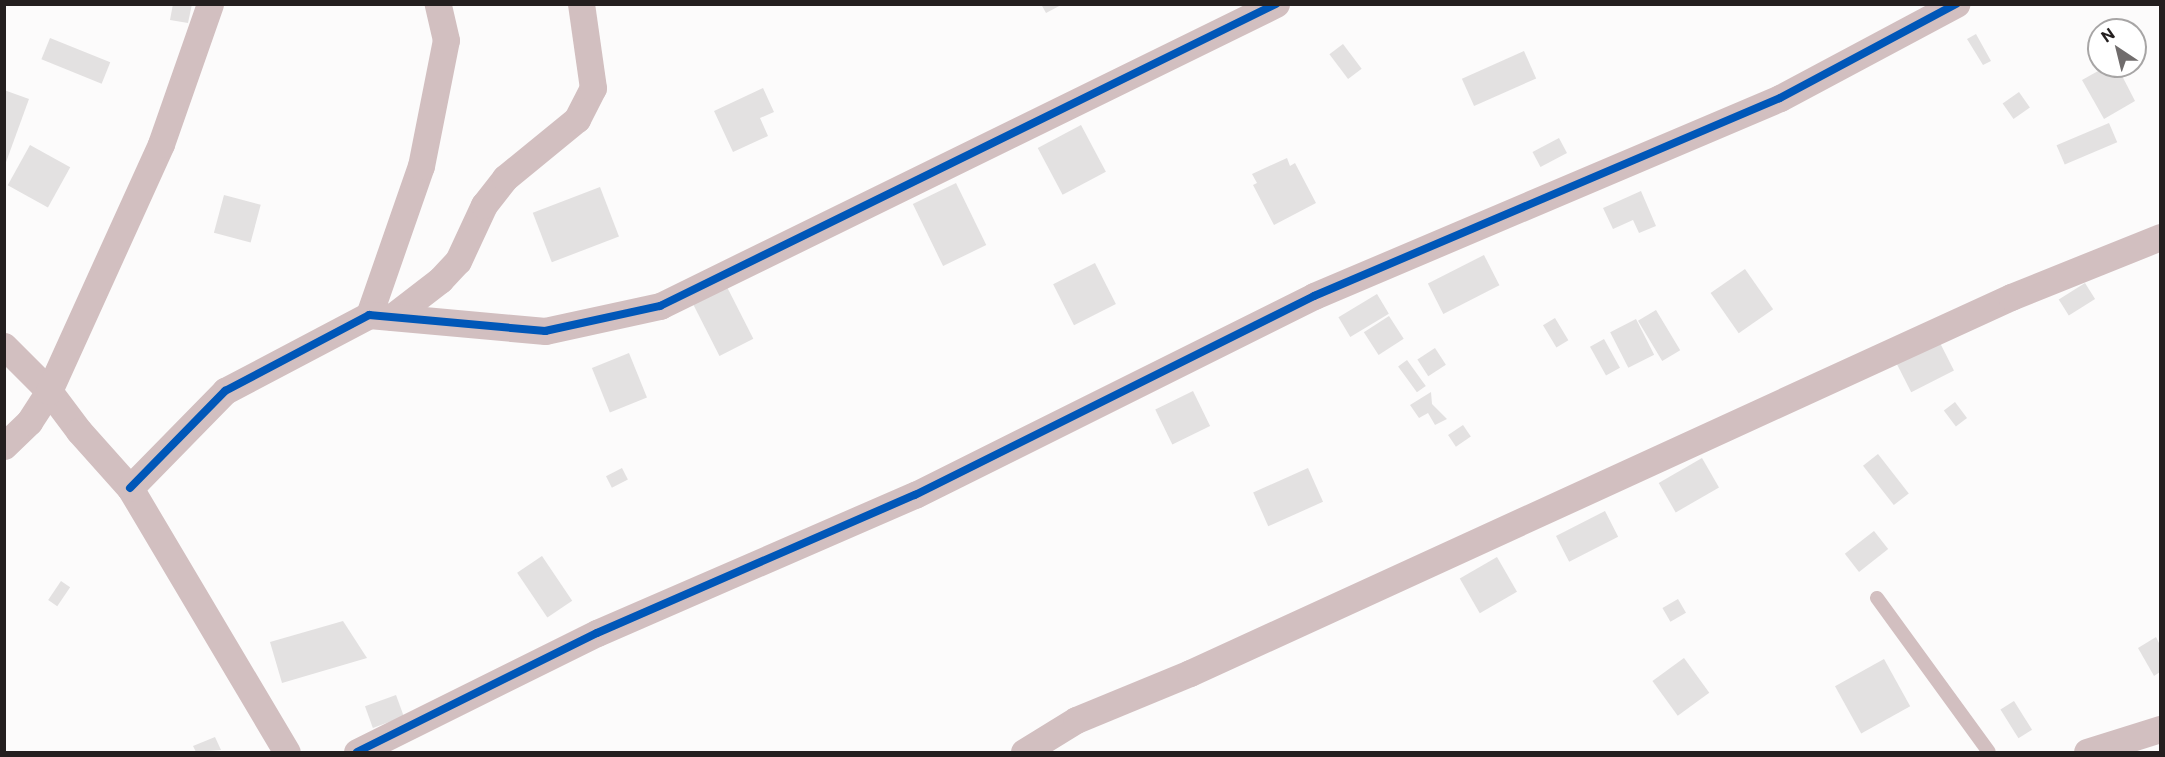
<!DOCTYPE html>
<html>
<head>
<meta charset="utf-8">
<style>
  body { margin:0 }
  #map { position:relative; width:2165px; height:757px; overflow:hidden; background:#fcfbfb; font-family:Commissioner,sans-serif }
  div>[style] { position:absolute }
  .building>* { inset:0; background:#e3e1e1; transform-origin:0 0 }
  .service>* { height:14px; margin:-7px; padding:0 7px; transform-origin:7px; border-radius:7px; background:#d2bfc0 }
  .minor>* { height:27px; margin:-13.5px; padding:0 13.5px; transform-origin:13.5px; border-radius:13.5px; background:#d2bfc0 }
  .cycleway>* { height:8px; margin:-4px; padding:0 4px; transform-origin:4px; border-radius:4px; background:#0057b8 }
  span { translate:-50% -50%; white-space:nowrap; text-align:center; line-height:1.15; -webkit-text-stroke:5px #fff; paint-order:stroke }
  .frame { position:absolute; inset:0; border:6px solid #241f1f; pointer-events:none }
  .north { position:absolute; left:2087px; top:18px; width:60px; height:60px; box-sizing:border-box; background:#fff; border:2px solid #a7a5a5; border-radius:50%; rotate:325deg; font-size:16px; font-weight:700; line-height:24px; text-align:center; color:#241f1f }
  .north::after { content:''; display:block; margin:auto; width:21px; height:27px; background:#706c6c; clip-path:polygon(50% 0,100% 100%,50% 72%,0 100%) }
</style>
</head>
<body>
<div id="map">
  <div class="building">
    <div style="clip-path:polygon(173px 4px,192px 4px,188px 23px,170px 20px)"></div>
    <div style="clip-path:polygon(1041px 4px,1063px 4px,1046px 13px)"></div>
    <div style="clip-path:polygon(1976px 34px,1991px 61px,1983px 65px,1967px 39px)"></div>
    <div style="left:50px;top:38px;width:65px;height:23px;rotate:22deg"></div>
    <div style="left:1343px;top:44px;width:31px;height:17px;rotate:53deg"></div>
    <div style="left:1524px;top:51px;width:30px;height:68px;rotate:66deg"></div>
    <div style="clip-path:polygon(2107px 66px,2117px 66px,2135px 101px,2104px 119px,2082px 80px)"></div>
    <div style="clip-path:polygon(763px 88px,774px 112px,760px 118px,768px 136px,733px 152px,714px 111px)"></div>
    <div style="clip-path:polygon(4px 90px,29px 99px,5px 165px,4px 165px)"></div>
    <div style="left:2019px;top:92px;width:19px;height:20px;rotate:55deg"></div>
    <div style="left:2109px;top:123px;width:21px;height:57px;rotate:67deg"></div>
    <div style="left:1081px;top:125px;width:53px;height:49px;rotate:62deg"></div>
    <div style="left:1559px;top:138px;width:17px;height:30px;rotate:62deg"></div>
    <div style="left:30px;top:145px;width:46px;height:46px;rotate:29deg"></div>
    <div style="clip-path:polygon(1287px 158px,1290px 166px,1295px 163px,1316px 203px,1274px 225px,1253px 185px,1257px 183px,1252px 174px)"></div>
    <div style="left:956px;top:183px;width:69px;height:48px;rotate:64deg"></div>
    <div style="left:600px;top:187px;width:53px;height:72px;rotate:69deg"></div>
    <div style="clip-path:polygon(1641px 191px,1656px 226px,1639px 233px,1633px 220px,1613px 229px,1603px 208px)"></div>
    <div style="left:224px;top:195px;width:38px;height:39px;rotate:15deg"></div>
    <div style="left:1484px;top:255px;width:34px;height:63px;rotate:63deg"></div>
    <div style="left:1095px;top:263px;width:46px;height:47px;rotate:63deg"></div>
    <div style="left:1745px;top:269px;width:49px;height:42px;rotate:55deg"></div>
    <div style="left:2085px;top:283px;width:19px;height:31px;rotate:58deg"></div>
    <div style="left:727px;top:287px;width:58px;height:38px;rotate:63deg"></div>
    <div style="left:1377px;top:294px;width:23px;height:45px;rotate:59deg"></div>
    <div style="left:1656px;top:310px;width:47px;height:21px;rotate:59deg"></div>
    <div style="left:1389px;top:316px;width:27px;height:30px;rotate:57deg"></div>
    <div style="left:1555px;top:318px;width:26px;height:14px;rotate:59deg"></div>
    <div style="left:1636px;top:319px;width:40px;height:29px;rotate:63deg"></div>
    <div style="left:1604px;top:339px;width:33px;height:16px;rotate:61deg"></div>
    <div style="left:1939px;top:341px;width:33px;height:48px;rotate:63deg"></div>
    <div style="left:1435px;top:348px;width:20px;height:21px;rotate:57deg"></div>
    <div style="left:629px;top:353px;width:48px;height:40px;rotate:68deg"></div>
    <div style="left:1407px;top:360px;width:32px;height:11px;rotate:54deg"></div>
    <div style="left:1193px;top:391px;width:39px;height:42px;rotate:64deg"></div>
    <div style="clip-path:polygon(1431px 392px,1432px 404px,1447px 419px,1435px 425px,1428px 413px,1419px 418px,1410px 405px)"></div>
    <div style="left:1955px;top:402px;width:20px;height:14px;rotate:53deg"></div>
    <div style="left:1463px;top:425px;width:14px;height:18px;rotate:56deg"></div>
    <div style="left:1878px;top:454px;width:50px;height:19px;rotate:52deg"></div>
    <div style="left:1702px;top:458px;width:34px;height:50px;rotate:60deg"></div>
    <div style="left:622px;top:468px;width:13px;height:18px;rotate:63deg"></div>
    <div style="left:1308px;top:468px;width:37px;height:60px;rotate:66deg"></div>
    <div style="left:1605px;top:511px;width:29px;height:55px;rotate:63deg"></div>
    <div style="left:1874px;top:531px;width:23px;height:37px;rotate:52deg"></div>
    <div style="left:542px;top:556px;width:54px;height:30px;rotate:56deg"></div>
    <div style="left:1497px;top:557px;width:40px;height:43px;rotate:60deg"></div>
    <div style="left:61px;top:581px;width:11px;height:23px;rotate:34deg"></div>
    <div style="left:1678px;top:599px;width:16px;height:18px;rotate:60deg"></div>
    <div style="clip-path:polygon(343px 621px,367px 658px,282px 683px,270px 642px)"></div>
    <div style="clip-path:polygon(2156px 637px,2160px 645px,2160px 672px,2154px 676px,2138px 648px)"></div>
    <div style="left:1684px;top:658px;width:43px;height:39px;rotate:54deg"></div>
    <div style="left:1884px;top:659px;width:54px;height:56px;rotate:61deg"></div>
    <div style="left:396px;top:695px;width:23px;height:33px;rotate:70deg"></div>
    <div style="left:2014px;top:701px;width:34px;height:16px;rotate:58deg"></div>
    <div style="clip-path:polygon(215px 737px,221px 750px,196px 752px,193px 746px)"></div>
  </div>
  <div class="service">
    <div style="left:1877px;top:598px;width:190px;rotate:54deg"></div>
  </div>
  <div class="minor">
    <div style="left:369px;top:315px;width:158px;rotate:-70.8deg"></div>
    <div style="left:421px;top:166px;width:128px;rotate:-78.8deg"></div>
    <div style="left:446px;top:40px;width:37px;rotate:-103deg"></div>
    <div style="left:392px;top:317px;width:61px;rotate:-37.6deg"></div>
    <div style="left:440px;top:280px;width:26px;rotate:-47deg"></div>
    <div style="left:458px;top:261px;width:62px;rotate:-65.1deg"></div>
    <div style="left:484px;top:205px;width:34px;rotate:-52deg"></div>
    <div style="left:505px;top:178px;width:93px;rotate:-39.3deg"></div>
    <div style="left:577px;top:119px;width:35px;rotate:-63deg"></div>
    <div style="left:593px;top:88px;width:85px;rotate:-98.1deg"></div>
    <div style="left:4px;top:346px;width:64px;rotate:45deg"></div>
    <div style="left:49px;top:391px;width:50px;rotate:53.1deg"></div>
    <div style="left:79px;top:431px;width:76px;rotate:48.2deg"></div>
    <div style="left:130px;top:488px;width:307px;rotate:59.3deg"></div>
    <div style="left:4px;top:446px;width:35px;rotate:-44deg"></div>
    <div style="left:29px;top:422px;width:37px;rotate:-57deg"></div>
    <div style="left:49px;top:391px;width:271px;rotate:-65.6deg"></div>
    <div style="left:161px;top:144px;width:148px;rotate:-70.7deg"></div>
    <div style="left:130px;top:488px;width:136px;rotate:-45.6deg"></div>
    <div style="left:225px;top:391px;width:163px;rotate:-27.8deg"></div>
    <div style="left:369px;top:315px;width:177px;rotate:5.2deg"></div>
    <div style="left:545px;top:331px;width:118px;rotate:-12.3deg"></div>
    <div style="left:660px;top:306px;width:686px;rotate:-26.12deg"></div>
    <div style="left:357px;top:752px;width:268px;rotate:-26.4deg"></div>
    <div style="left:597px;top:633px;width:347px;rotate:-23.5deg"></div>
    <div style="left:915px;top:495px;width:446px;rotate:-26.5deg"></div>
    <div style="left:1314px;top:296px;width:506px;rotate:-23.02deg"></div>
    <div style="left:1780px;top:98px;width:200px;rotate:-28.1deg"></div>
    <div style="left:1024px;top:752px;width:61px;rotate:-31.6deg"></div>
    <div style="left:1076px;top:720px;width:123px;rotate:-22.4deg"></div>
    <div style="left:1190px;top:673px;width:903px;rotate:-24.61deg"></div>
    <div style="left:2011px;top:297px;width:161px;rotate:-21.9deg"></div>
    <div style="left:2087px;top:752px;width:77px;rotate:-17.5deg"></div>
  </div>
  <div class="cycleway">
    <div style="left:130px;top:488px;width:136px;rotate:-45.6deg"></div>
    <div style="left:225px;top:391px;width:163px;rotate:-27.8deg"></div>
    <div style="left:369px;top:315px;width:177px;rotate:5.2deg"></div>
    <div style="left:545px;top:331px;width:118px;rotate:-12.3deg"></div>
    <div style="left:660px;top:306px;width:686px;rotate:-26.12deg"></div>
    <div style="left:357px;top:752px;width:268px;rotate:-26.4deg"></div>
    <div style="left:597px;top:633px;width:347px;rotate:-23.5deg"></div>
    <div style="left:915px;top:495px;width:446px;rotate:-26.5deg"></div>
    <div style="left:1314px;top:296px;width:506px;rotate:-23.02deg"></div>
    <div style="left:1780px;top:98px;width:200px;rotate:-28.1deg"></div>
  </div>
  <div class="frame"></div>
  <div class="north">N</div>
</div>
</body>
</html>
